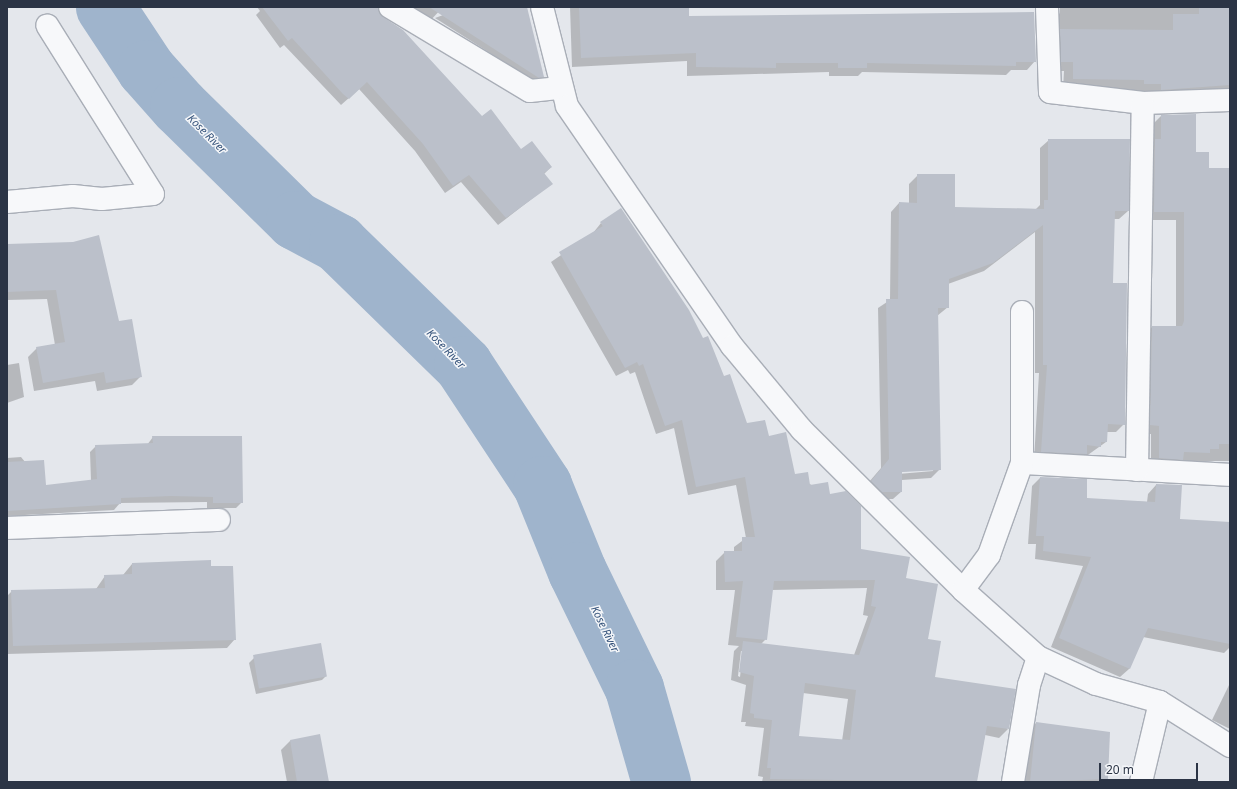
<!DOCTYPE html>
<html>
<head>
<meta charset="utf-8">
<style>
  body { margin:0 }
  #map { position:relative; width:1237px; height:789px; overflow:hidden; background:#e4e7ec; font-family:"Noto Sans",sans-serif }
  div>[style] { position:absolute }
  .shadow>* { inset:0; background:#0003 }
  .river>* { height:59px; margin:-29.5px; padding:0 29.5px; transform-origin:29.5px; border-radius:29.5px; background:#9fb4cc }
  .building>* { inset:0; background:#bbc0ca; transform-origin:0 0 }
  .roads { filter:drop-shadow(1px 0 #a9aeb7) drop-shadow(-1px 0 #a9aeb7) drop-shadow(0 1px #a9aeb7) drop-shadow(0 -1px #a9aeb7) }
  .street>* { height:22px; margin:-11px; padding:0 11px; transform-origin:11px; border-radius:11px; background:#f7f8fa }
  span { translate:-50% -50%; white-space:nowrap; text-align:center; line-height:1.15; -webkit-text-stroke:3px #f4f6f9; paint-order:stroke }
  .water-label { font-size:11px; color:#34527a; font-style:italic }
  .frame { position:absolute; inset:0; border:8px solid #2b3445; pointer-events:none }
  .scale { position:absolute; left:1099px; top:763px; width:99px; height:18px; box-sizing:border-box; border:2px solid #2b3445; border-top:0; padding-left:5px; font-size:12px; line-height:14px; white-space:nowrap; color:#2b3445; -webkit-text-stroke:3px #f4f6f9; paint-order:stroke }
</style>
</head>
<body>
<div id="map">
  <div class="shadow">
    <div style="clip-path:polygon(257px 7px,378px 7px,378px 14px,482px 117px,521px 151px,551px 167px,544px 174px,551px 184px,498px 225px,461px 182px,445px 193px,415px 151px,359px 89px,341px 105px,284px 45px,280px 48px,256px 15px,260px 11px)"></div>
    <div style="clip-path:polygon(408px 7px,443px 7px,430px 21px)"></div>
    <div style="clip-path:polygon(465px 7px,526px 7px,543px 77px,534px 81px,435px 18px)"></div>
    <div style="clip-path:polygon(570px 7px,688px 7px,688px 17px,1035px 61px,1027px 70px,1011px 70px,1006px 75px,862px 72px,858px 76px,829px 76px,829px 72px,687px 76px,687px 61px,572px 67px)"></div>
    <div style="clip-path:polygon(1060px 7px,1230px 7px,1230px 89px,1224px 95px,1063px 89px,1064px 71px,1052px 71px,1051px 23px,1060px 13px)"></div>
    <div style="clip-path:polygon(1161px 116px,1208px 169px,1230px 169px,1230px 461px,1181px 461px,1174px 468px,1151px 467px,1151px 434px,1142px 434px,1144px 335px,1152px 327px,1176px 327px,1176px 220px,1146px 220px,1153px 124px)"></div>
    <div style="clip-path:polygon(evenodd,1049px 140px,1128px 211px,1119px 219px,1114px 219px,1112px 284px,1124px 424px,1116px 432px,1106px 432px,1106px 442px,1078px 462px,1034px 460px,1039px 373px,1035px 373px,1035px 232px,984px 271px,948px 284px,948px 307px,937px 316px,940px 469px,931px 478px,902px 480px,902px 491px,893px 499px,873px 499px,863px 489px,881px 468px,878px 308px,890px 300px,891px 212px,899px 203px,909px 204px,909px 184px,918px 175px,954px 208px,1036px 209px,1040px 205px,1040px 148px,1049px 140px,933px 469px,933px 471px,898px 474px,897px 472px,933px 469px)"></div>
    <div style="clip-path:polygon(evenodd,601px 223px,724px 377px,746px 425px,768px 437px,794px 475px,829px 495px,860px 550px,905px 579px,927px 640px,934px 678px,1008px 729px,999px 738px,985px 735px,976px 781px,980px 782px,762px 782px,763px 777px,758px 776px,764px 728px,745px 726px,746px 722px,741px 722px,746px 685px,731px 680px,734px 651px,739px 646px,728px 645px,735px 590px,716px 590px,716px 561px,725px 552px,734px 552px,734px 547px,746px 538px,736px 485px,688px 495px,674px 428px,656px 434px,635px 372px,630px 374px,628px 370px,616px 376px,551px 262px,593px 233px,601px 223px,867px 588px,863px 615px,868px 616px,854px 655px,761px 644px,766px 639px,772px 590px,867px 588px,601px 223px,741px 651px,743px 651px,740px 677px,738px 676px,741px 651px,601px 223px,803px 693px,848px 699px,842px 741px,797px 737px,803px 693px)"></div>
    <div style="clip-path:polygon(7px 246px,118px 322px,141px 376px,132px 385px,97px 391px,95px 381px,34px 391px,28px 357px,37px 348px,55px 345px,47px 299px,7px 300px)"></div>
    <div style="clip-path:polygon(19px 363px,24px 397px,7px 403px,7px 365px)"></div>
    <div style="clip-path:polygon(153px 437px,242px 502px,236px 508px,207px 508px,207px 502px,120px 503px,114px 510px,7px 516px,7px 458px,21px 457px,45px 486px,91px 481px,90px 452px,96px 446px,147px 445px)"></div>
    <div style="clip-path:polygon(1040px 478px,1086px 499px,1147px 502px,1148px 494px,1156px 485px,1179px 520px,1230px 523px,1230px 647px,1224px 653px,1143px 637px,1129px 669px,1120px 677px,1051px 647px,1083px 566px,1035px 559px,1036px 544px,1028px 544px,1032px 486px)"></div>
    <div style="clip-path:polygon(132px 564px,210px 567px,235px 639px,227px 648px,7px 654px,7px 596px,12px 591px,96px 589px,105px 576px,123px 575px)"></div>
    <div style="clip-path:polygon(254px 658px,326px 676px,322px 680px,256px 694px,249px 663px)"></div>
    <div style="clip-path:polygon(1230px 683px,1230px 729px,1212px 720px)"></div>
    <div style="clip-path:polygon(1036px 723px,1109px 733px,1107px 782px,1023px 782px,1027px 732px)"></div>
    <div style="clip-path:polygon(319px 735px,326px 782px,287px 782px,281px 750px,290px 741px)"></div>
  </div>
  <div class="river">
    <div style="left:105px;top:7px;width:74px;rotate:56.5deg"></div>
    <div style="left:146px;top:69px;width:50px;rotate:48.3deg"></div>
    <div style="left:179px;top:106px;width:163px;rotate:44.5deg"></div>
    <div style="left:295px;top:220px;width:49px;rotate:28.1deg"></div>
    <div style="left:338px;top:243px;width:175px;rotate:44.3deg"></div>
    <div style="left:463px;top:365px;width:144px;rotate:56.6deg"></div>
    <div style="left:542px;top:485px;width:93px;rotate:67.9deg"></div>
    <div style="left:577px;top:571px;width:130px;rotate:64deg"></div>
    <div style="left:634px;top:688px;width:98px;rotate:74deg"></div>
  </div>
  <div class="building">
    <div style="clip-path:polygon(262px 7px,378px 7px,383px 17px,403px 30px,482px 116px,491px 109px,521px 149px,532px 141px,552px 167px,544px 173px,553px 184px,506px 218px,469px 175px,453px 186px,423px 144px,367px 82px,349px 99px,343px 94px,292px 38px,288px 41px)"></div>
    <div style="clip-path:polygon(429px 7px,527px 7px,544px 77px,539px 78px)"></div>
    <div style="clip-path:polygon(579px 7px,689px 7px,689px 16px,1034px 12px,1036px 62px,1016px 62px,1016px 66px,867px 63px,867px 68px,838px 68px,838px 63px,776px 63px,776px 68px,696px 67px,696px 53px,581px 58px)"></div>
    <div style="clip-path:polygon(1199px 7px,1230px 7px,1230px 85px,1161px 90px,1161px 84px,1144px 84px,1144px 80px,1073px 79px,1073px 62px,1061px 62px,1060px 29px,1173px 30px,1173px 14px,1199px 14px)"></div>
    <div style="clip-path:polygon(1196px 114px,1196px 152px,1209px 152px,1209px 168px,1230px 168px,1230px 444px,1219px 444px,1219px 449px,1210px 449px,1210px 453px,1184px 452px,1183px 460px,1159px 458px,1159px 426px,1150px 425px,1152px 326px,1182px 326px,1184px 321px,1184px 212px,1154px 212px,1155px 139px,1161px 139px,1161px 115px)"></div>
    <div style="clip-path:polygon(1048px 139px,1130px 139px,1129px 211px,1115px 211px,1113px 283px,1127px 283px,1125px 425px,1108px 424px,1107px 442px,1101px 442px,1101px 447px,1087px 445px,1087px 454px,1041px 452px,1047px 365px,1043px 365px,1043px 225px,993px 263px,949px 279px,949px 308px,938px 308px,941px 470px,902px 472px,902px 492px,882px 492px,871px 481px,889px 459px,886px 299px,898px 299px,899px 202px,917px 203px,917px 174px,955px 174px,955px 207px,1044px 209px,1044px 200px,1048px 200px)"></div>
    <div style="clip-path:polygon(evenodd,621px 208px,689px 310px,703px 338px,708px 336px,724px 376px,730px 374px,747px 423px,765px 420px,769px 436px,786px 432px,795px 474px,808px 472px,810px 485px,828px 482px,830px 494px,846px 491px,861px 506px,861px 549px,910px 557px,906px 578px,938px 584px,928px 639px,941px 641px,935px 677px,1016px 689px,1009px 729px,987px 726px,977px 782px,770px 779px,771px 768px,767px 768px,772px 720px,754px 718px,754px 714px,750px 713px,754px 676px,739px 672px,743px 641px,859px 655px,876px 607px,871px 606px,875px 580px,774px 581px,767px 640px,736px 637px,743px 581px,725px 582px,724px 551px,742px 551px,742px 537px,755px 537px,745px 477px,696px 487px,682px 420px,665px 426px,643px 364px,639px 366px,637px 362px,625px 368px,559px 252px,603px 226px,600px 222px,621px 208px,805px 683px,856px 690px,850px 740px,799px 736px,805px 683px)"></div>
    <div style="clip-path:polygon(99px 235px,119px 321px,132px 319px,142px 377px,106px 383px,104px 372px,43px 383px,36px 347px,65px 342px,56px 290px,7px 292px,7px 244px,73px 242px)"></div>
    <div style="clip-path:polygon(152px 436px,242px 436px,243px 503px,213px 503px,213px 497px,171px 496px,121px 498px,121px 504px,7px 511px,7px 462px,44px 460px,46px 485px,97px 479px,95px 445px,153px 443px)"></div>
    <div style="clip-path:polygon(1040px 477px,1087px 479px,1087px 498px,1155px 502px,1156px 484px,1182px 485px,1180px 519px,1230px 522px,1230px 644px,1148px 628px,1130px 669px,1059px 638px,1091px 557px,1043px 551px,1044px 536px,1036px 536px)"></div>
    <div style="clip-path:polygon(211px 560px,211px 566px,233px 566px,236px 640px,13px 646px,11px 590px,105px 588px,104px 575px,132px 574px,132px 563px)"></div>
    <div style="left:321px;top:643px;width:34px;height:69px;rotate:80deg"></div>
    <div style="clip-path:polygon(1036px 722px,1110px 732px,1108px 779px,1030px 782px)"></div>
    <div style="clip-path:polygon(320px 734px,329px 782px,297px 782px,290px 740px)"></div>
  </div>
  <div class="roads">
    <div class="street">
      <div style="left:390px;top:7px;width:163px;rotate:31deg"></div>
      <div style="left:530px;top:91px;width:30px;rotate:-6deg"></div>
      <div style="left:542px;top:7px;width:102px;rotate:75.8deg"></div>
      <div style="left:567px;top:106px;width:291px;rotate:55.5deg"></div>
      <div style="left:732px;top:346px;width:109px;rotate:50.2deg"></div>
      <div style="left:802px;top:430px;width:227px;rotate:44.8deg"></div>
      <div style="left:963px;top:590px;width:101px;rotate:41.8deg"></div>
      <div style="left:1038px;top:657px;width:64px;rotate:25deg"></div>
      <div style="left:1096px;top:684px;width:66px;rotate:15.7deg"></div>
      <div style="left:1160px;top:702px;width:83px;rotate:32.2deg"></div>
      <div style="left:1047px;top:7px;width:85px;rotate:88deg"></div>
      <div style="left:1050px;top:92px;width:94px;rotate:6.7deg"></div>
      <div style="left:1143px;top:103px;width:87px;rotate:-2deg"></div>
      <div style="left:7px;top:202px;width:66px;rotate:-5.2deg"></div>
      <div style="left:73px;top:196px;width:29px;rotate:6deg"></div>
      <div style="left:102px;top:199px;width:51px;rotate:-5.6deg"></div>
      <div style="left:153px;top:194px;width:199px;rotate:-122.1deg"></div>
      <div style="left:1022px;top:463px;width:208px;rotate:3.3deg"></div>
      <div style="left:1137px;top:470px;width:367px;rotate:-89.1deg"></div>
      <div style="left:7px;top:528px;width:212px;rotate:-2.2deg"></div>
      <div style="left:963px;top:590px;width:44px;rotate:-53.4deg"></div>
      <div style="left:989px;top:555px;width:98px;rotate:-70.3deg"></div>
      <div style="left:1022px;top:463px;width:151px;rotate:-90deg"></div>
      <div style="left:1013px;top:782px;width:98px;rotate:-80.6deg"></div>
      <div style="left:1029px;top:685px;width:29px;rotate:-72deg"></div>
      <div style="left:1141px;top:782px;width:82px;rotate:-76.6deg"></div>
    </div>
  </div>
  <div class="water-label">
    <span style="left:207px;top:134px;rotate:45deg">Kose River</span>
    <span style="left:446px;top:349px;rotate:46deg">Kose River</span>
    <span style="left:605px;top:629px;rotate:64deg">Kose River</span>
  </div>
  <div class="frame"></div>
  <div class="scale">20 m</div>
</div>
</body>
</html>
